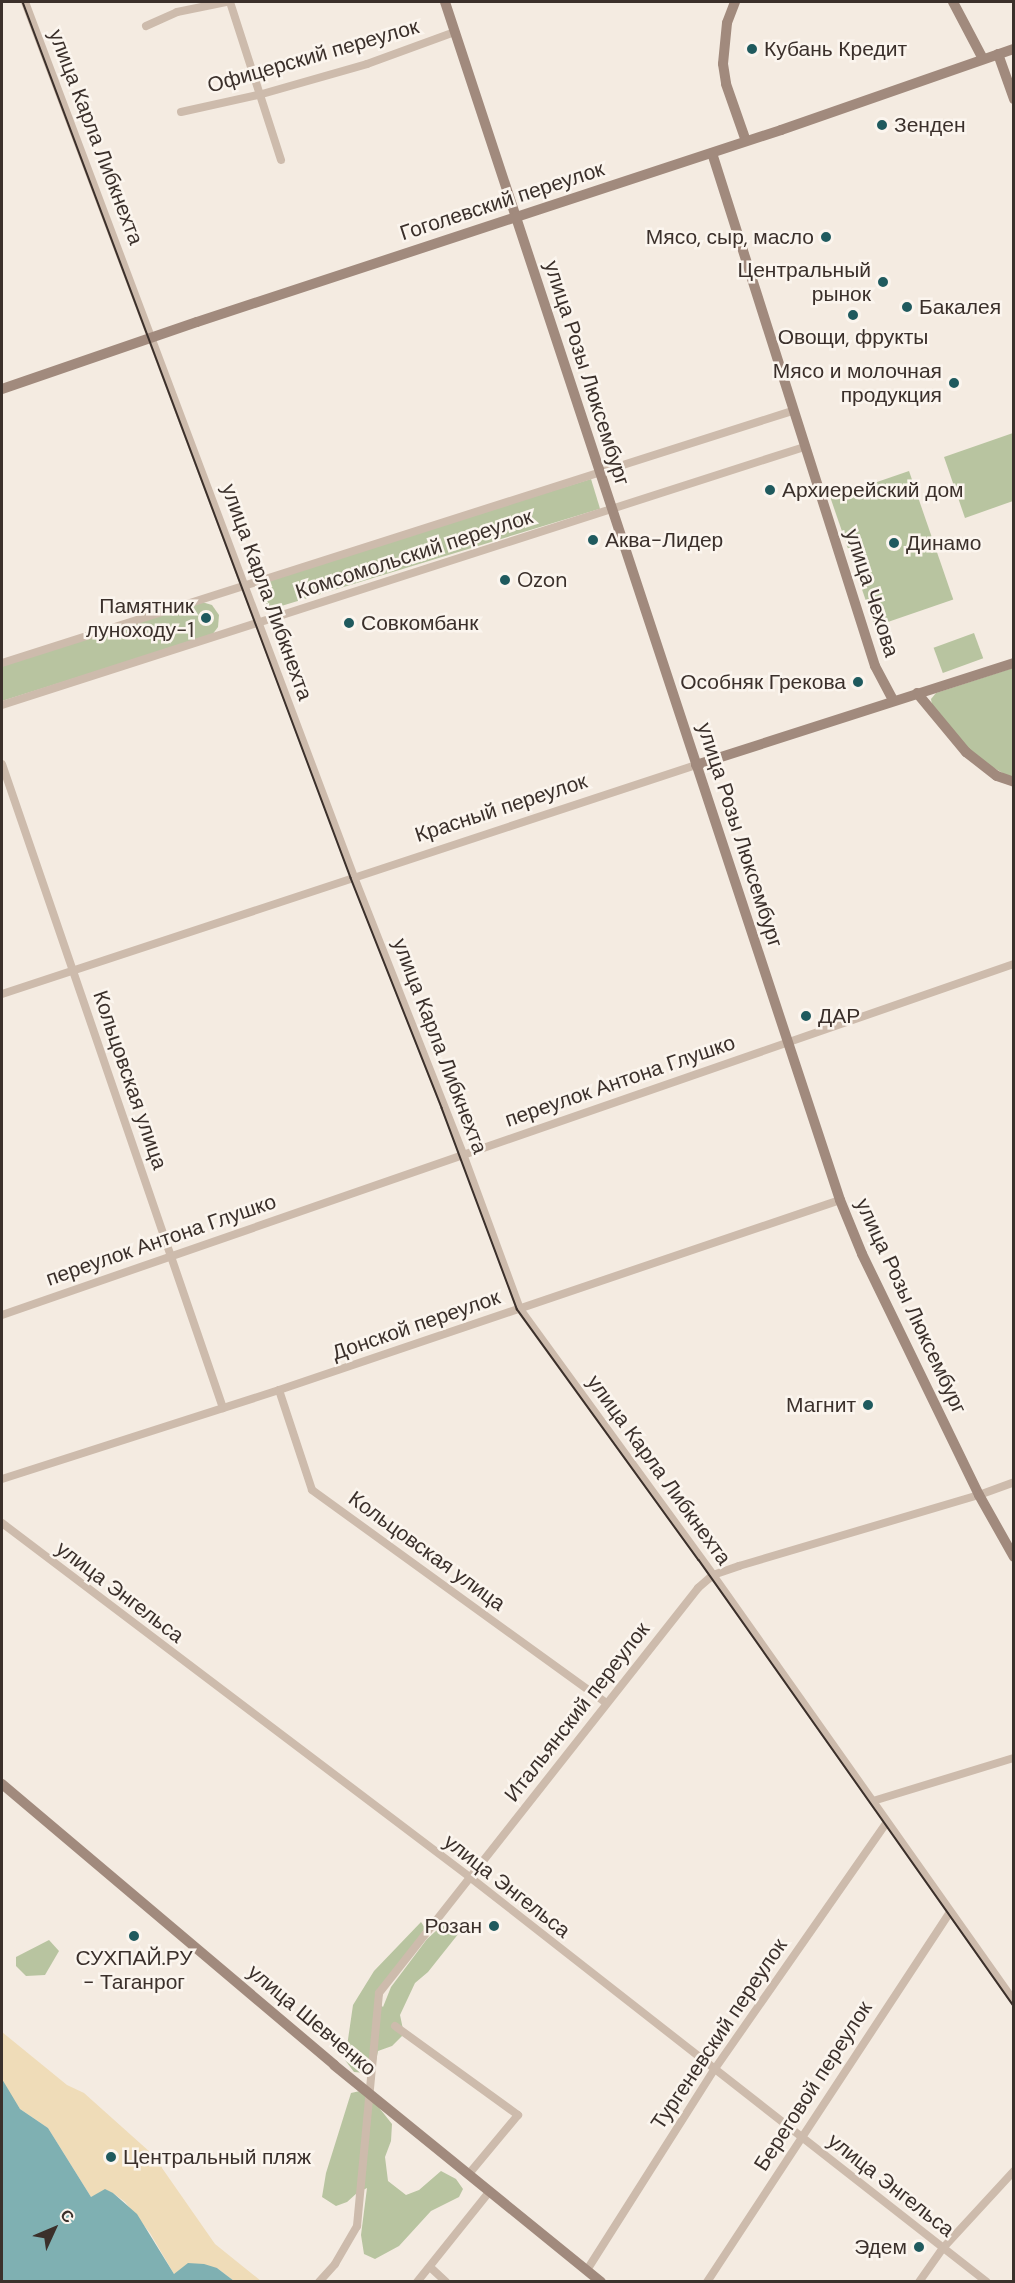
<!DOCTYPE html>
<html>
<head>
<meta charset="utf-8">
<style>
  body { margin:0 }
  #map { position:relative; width:1015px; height:2283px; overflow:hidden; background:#f4ebe1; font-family:"DM Sans",sans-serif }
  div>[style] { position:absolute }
  .green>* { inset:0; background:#b8c4a0; transform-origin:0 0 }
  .sand>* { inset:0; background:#efdcb8 }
  .water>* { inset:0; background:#7fb0b2 }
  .street>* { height:8px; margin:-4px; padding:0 4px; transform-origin:4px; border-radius:4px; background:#cdbbac }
  .secondary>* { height:10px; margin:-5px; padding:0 5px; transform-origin:5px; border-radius:5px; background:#a18a7d }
  .tram>* { height:1.5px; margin:-0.75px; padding:0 0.75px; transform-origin:0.75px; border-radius:0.75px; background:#3b302b }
  .dots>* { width:16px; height:16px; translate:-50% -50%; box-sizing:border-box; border:3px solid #fbf5ee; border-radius:50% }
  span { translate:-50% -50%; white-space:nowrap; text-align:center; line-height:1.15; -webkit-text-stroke:5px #fbf5ee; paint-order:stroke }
  .poi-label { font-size:21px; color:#3b302b }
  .left { translate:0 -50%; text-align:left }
  .right { translate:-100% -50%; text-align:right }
  .street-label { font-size:21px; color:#3b302b }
  .frame { position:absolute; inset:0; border:3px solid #3b302b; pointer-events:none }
  .north { position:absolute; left:24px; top:2199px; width:60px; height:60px; -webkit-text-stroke:4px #fbf5ee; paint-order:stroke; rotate:46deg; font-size:16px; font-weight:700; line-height:24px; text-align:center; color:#3b302b }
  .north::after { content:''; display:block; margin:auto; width:21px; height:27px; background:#3b302b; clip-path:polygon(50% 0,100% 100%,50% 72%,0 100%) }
</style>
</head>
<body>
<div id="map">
  <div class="green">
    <div style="clip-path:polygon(1013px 433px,1013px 501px,965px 518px,944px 457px)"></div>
    <div style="left:909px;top:471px;width:136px;height:83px;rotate:71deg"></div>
    <div style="left:591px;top:479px;width:31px;height:347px;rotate:73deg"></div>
    <div style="clip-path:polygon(202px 602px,212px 605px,219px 615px,218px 627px,212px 635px,2px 701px,2px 665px)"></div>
    <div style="left:974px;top:633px;width:27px;height:43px;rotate:70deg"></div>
    <div style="clip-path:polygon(1013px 668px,1013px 779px,975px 757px,932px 705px,931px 699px,936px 693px)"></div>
    <div style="clip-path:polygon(454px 1920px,463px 1926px,459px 1933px,428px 1972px,415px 1983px,400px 2015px,404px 2034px,392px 2046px,378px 2051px,376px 2061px,366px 2073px,354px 2072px,345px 2060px,353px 2005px,374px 1971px,421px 1922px,425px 1928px,384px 1990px,380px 2004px,383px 2007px,391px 1987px,427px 1939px,446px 1922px)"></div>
    <div style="clip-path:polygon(49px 1940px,59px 1951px,45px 1975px,26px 1976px,16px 1966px,16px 1957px)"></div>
    <div style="clip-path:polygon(360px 2091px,373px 2100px,392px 2124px,391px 2141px,385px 2157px,388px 2181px,406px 2195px,419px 2190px,441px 2171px,456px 2179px,463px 2189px,459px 2197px,431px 2211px,399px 2246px,375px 2259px,364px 2254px,361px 2235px,367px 2188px,357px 2193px,347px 2202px,336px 2206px,322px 2197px,326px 2173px,351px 2093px)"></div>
  </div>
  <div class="sand">
    <div style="clip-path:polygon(2px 2032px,67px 2085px,84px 2093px,160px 2161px,162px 2168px,215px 2244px,261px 2281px,234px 2281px,217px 2268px,174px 2274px,150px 2233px,125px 2202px,113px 2193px,91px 2197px,48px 2128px,20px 2109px,5px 2088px,2px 2079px)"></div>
  </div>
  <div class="water">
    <div style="clip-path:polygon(2px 2079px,20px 2109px,48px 2128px,91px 2197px,105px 2189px,113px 2193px,137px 2214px,174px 2274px,188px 2263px,204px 2264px,217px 2268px,234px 2281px,2px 2281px)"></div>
  </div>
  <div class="street">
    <div style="left:25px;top:2px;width:935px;rotate:69.39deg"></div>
    <div style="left:354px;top:877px;width:298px;rotate:68.5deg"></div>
    <div style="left:463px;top:1154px;width:165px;rotate:69.8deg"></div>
    <div style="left:520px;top:1309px;width:329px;rotate:54deg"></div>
    <div style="left:713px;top:1575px;width:522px;rotate:54.76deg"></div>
    <div style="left:230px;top:2px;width:166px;rotate:72.1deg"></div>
    <div style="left:146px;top:26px;width:34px;rotate:-24deg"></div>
    <div style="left:177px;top:12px;width:50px;rotate:-11.5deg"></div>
    <div style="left:181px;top:112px;width:83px;rotate:-12.5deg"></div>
    <div style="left:262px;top:94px;width:109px;rotate:-15.9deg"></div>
    <div style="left:367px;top:64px;width:94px;rotate:-20deg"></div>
    <div style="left:2px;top:663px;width:829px;rotate:-17.69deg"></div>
    <div style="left:2px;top:705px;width:842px;rotate:-17.83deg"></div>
    <div style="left:2px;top:764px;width:681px;rotate:71.06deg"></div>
    <div style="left:2px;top:994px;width:731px;rotate:-18.26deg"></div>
    <div style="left:2px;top:1315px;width:1071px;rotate:-19.13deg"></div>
    <div style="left:279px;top:1390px;width:105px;rotate:71.7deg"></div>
    <div style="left:312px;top:1490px;width:363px;rotate:35.9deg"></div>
    <div style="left:2px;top:1479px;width:291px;rotate:-17.8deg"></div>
    <div style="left:279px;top:1390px;width:592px;rotate:-18.71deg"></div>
    <div style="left:2px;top:1523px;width:588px;rotate:37.12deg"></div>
    <div style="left:471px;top:1878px;width:655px;rotate:38.06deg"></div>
    <div style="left:873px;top:1801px;width:147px;rotate:-17deg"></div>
    <div style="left:395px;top:2026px;width:152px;rotate:35.9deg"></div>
    <div style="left:518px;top:2115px;width:78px;rotate:129.8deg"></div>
    <div style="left:430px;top:2267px;width:22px;rotate:43deg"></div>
    <div style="left:587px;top:2270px;width:237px;rotate:-57.6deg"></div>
    <div style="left:714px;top:2070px;width:302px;rotate:-55.1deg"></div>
    <div style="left:319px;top:2282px;width:24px;rotate:-48deg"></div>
    <div style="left:335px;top:2264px;width:44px;rotate:-59.9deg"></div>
    <div style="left:357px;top:2226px;width:234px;rotate:-84.6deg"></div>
    <div style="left:379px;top:1993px;width:516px;rotate:-51.77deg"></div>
    <div style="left:698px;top:1588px;width:20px;rotate:-41deg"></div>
    <div style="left:713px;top:1575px;width:28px;rotate:-19deg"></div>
    <div style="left:739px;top:1566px;width:250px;rotate:-16.5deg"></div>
    <div style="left:979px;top:1495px;width:37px;rotate:-20deg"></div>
    <div style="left:417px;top:2282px;width:115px;rotate:-51.3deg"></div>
    <div style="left:707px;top:2282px;width:443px;rotate:-56.7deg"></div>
    <div style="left:919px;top:2282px;width:42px;rotate:-54.8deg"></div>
    <div style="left:943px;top:2248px;width:105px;rotate:-47.3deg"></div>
  </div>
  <div class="secondary">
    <div style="left:445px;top:2px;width:1261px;rotate:71.75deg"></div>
    <div style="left:840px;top:1200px;width:58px;rotate:67.8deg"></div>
    <div style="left:862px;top:1254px;width:268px;rotate:64.1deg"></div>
    <div style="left:979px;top:1495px;width:71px;rotate:60.6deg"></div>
    <div style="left:735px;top:2px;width:22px;rotate:111deg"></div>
    <div style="left:727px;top:23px;width:41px;rotate:95.6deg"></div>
    <div style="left:723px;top:64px;width:20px;rotate:81deg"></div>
    <div style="left:726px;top:84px;width:60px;rotate:70.7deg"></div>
    <div style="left:953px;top:2px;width:64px;rotate:62.2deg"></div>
    <div style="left:998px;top:54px;width:48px;rotate:70.4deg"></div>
    <div style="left:712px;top:153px;width:538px;rotate:72.37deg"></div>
    <div style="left:875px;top:666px;width:38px;rotate:62deg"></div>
    <div style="left:2px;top:389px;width:206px;rotate:-19deg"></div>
    <div style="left:197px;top:322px;width:615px;rotate:-18.2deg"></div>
    <div style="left:781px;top:130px;width:247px;rotate:-19.2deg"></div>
    <div style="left:917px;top:693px;width:77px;rotate:50.3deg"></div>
    <div style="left:966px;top:752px;width:39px;rotate:38deg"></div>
    <div style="left:997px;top:776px;width:18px;rotate:19deg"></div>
    <div style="left:696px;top:765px;width:334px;rotate:-17.8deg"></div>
    <div style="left:2px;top:1784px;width:435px;rotate:40.2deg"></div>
    <div style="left:334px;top:2065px;width:344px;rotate:39.1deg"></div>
  </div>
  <div class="tram">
    <div style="left:23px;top:2px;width:935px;rotate:69.47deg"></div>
    <div style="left:351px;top:878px;width:247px;rotate:68.4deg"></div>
    <div style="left:442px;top:1108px;width:215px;rotate:69.5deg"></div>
    <div style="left:517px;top:1309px;width:310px;rotate:54.1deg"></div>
    <div style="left:699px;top:1560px;width:546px;rotate:54.77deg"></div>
  </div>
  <div class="dots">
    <div style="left:752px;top:49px;background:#1f5a5e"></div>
    <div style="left:882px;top:125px;background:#1f5a5e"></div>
    <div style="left:826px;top:237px;background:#1f5a5e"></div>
    <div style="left:883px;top:282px;background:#1f5a5e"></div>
    <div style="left:907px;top:307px;background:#1f5a5e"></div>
    <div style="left:853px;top:315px;background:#1f5a5e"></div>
    <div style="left:954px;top:383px;background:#1f5a5e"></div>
    <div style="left:770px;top:490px;background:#1f5a5e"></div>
    <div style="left:593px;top:540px;background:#1f5a5e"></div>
    <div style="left:894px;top:543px;background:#1f5a5e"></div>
    <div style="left:505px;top:580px;background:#1f5a5e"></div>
    <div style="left:206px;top:618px;background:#1f5a5e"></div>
    <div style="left:349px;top:623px;background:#1f5a5e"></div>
    <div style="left:858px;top:682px;background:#1f5a5e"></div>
    <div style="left:806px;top:1016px;background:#1f5a5e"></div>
    <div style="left:868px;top:1405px;background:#1f5a5e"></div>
    <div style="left:494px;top:1926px;background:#1f5a5e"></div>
    <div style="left:134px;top:1936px;background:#1f5a5e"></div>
    <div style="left:111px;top:2157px;background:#1f5a5e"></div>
    <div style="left:919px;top:2247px;background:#1f5a5e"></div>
  </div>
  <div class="poi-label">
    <span class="left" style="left:764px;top:49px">Кубань Кредит</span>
    <span class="left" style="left:894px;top:125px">Зенден</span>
    <span class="right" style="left:814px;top:237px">Мясо, сыр, масло</span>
    <span class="right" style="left:871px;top:282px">Центральный<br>рынок</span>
    <span class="left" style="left:919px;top:307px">Бакалея</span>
    <span style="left:853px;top:337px">Овощи, фрукты</span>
    <span class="right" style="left:942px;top:383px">Мясо и молочная<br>продукция</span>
    <span class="left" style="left:782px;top:490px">Архиерейский дом</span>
    <span class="left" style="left:605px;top:540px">Аква-Лидер</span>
    <span class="left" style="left:906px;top:543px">Динамо</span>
    <span class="left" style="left:517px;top:580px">Ozon</span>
    <span class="right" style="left:194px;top:618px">Памятник<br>луноходу-1</span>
    <span class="left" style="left:361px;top:623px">Совкомбанк</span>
    <span class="right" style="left:846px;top:682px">Особняк Грекова</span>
    <span class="left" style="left:818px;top:1016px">ДАР</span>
    <span class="right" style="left:856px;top:1405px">Магнит</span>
    <span class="right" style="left:482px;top:1926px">Розан</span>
    <span style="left:134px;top:1970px">СУХПАЙ.РУ<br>- Таганрог</span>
    <span class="left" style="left:123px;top:2157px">Центральный пляж</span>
    <span class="right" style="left:907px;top:2247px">Эдем</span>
  </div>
  <div class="street-label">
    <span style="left:313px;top:56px;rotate:-16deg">Офицерский переулок</span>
    <span style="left:96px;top:137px;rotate:69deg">улица Карла Либкнехта</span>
    <span style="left:502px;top:201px;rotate:-18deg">Гоголевский переулок</span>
    <span style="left:587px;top:373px;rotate:72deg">улица Розы Люксембург</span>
    <span style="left:414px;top:554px;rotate:-18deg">Комсомольский переулок</span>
    <span style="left:267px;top:592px;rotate:70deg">улица Карла Либкнехта</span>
    <span style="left:872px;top:593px;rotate:72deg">улица Чехова</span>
    <span style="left:501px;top:808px;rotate:-18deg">Красный переулок</span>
    <span style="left:740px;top:835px;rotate:72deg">улица Розы Люксембург</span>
    <span style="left:440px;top:1046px;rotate:69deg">улица Карла Либкнехта</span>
    <span style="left:130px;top:1080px;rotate:71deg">Кольцовская улица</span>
    <span style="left:620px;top:1081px;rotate:-19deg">переулок Антона Глушко</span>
    <span style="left:161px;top:1240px;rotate:-19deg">переулок Антона Глушко</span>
    <span style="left:911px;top:1306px;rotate:65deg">улица Розы Люксембург</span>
    <span style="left:416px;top:1325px;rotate:-19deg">Донской переулок</span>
    <span style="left:659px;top:1470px;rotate:54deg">улица Карла Либкнехта</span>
    <span style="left:427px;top:1551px;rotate:36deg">Кольцовская улица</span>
    <span style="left:120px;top:1592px;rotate:37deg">улица Энгельса</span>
    <span style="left:577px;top:1712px;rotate:-52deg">Итальянский переулок</span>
    <span style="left:507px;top:1886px;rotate:38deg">улица Энгельса</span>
    <span style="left:312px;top:2020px;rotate:40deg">улица Шевченко</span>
    <span style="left:719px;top:2034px;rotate:-56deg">Тургеневский переулок</span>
    <span style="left:813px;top:2086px;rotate:-57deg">Береговой переулок</span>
    <span style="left:891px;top:2185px;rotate:38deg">улица Энгельса</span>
  </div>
  <div class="frame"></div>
  <div class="north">С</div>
</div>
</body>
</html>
